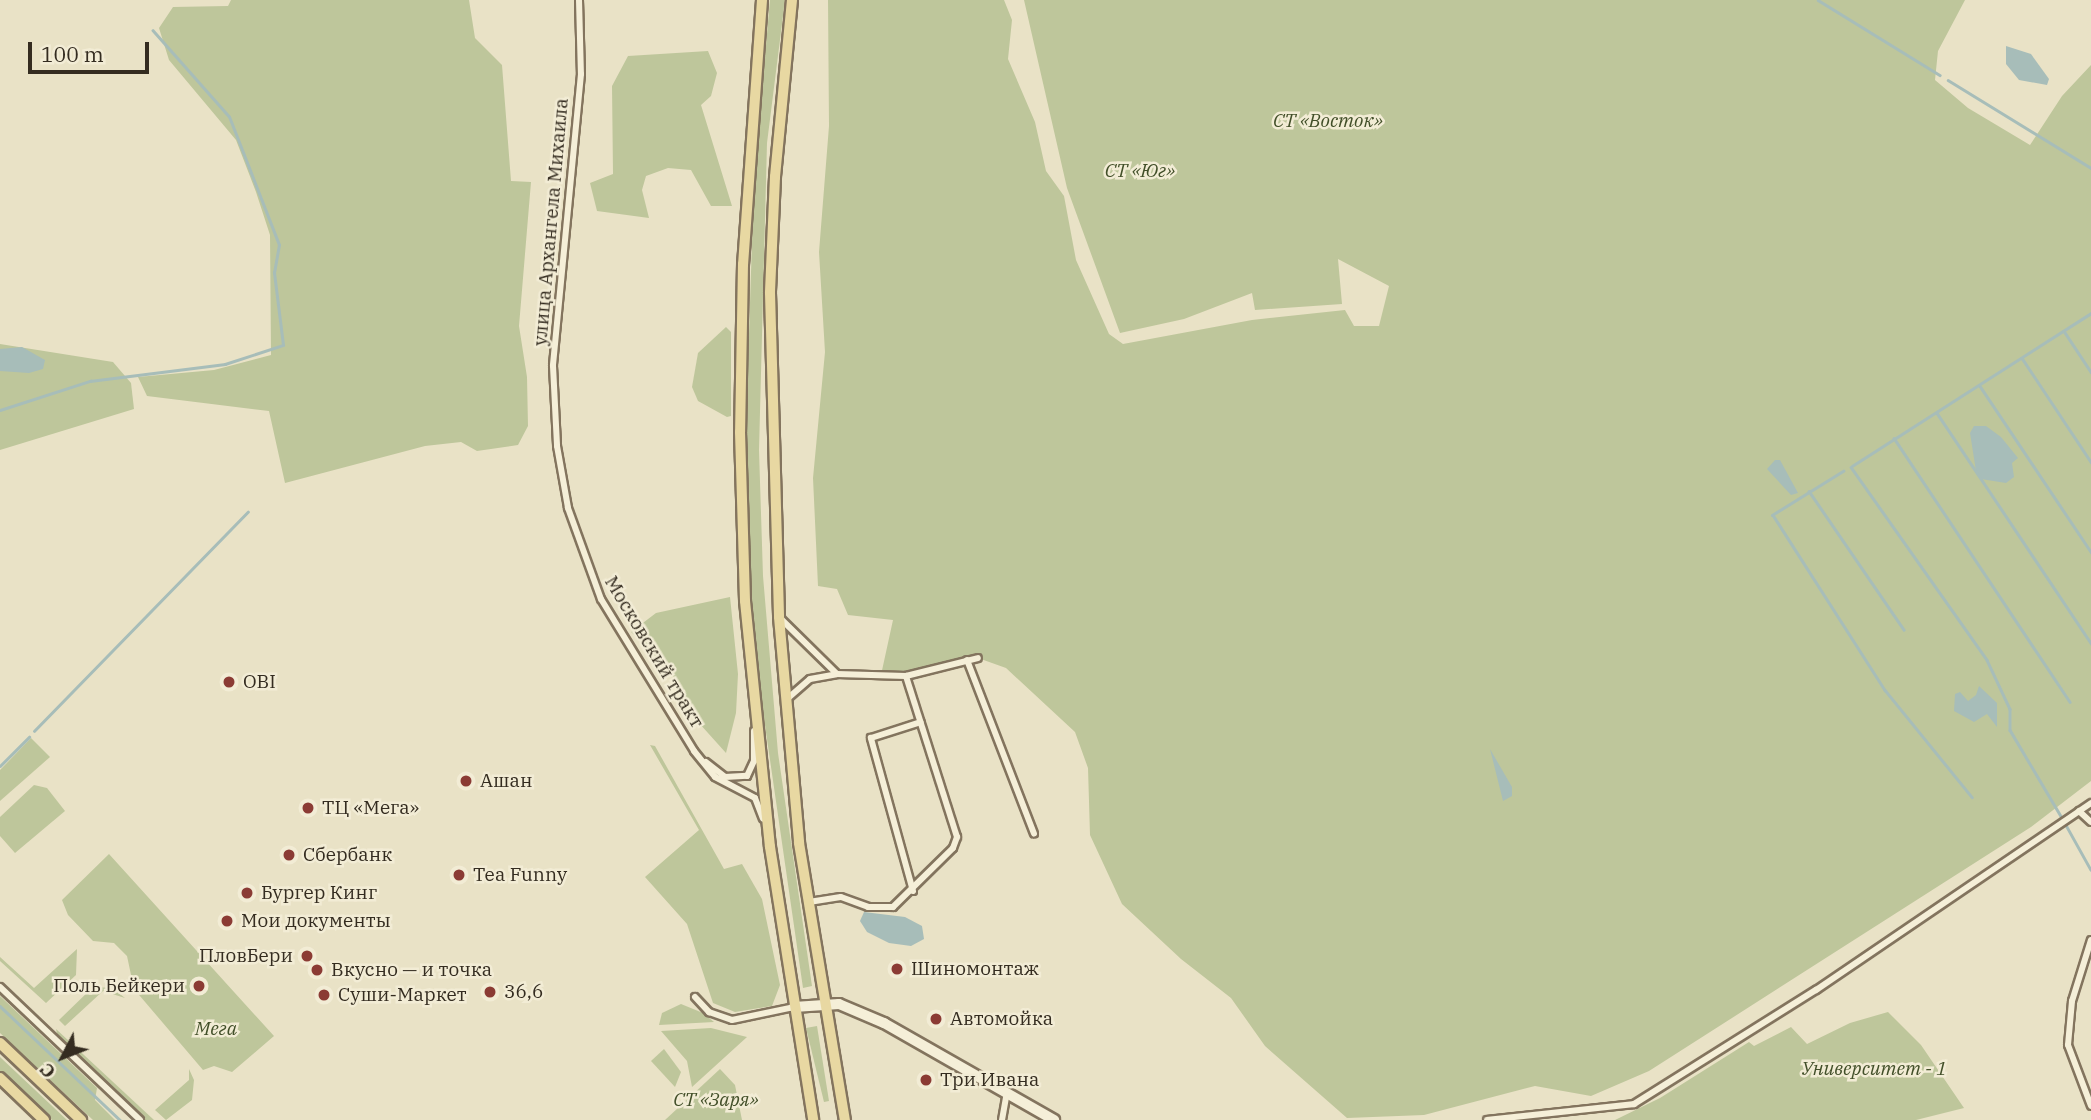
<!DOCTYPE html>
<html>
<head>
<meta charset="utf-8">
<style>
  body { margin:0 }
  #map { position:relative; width:2091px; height:1120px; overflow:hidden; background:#e9e2c6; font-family:"IBM Plex Serif",serif }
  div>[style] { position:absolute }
  .green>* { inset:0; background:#bec69b }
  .water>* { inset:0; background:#a7bdb9 }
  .stream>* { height:2.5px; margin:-1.25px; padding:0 1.25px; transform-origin:1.25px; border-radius:1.25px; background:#a7bdb9 }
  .roads { filter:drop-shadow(2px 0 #83745e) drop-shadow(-2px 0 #83745e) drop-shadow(0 2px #83745e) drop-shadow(0 -2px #83745e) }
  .street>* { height:6px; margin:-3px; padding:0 3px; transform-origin:3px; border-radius:3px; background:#f5efd8 }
  .secondary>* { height:10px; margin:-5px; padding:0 5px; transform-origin:5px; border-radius:5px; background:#f5efd8 }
  .primary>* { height:10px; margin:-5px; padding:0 5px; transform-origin:5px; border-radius:5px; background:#e8d8a2 }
  .dots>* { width:19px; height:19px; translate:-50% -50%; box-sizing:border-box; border:4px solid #f2ecd5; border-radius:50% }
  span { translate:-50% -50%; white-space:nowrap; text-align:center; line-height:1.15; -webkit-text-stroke:5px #f2ecd5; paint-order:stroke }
  .park-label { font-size:19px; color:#424f29; font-style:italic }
  .street-label { font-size:19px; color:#342c20 }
  .poi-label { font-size:19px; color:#342c20 }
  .left { translate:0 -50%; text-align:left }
  .right { translate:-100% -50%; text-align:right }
  .north { position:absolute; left:28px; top:1022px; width:70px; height:70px; -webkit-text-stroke:5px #f2ecd5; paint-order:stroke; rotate:228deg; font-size:19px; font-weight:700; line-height:28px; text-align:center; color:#342c20 }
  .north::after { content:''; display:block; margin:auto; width:24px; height:32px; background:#342c20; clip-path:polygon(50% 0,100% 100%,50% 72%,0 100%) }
  .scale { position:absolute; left:28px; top:42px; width:121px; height:32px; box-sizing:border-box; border:4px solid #342c20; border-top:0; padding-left:9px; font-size:21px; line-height:24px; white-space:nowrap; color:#342c20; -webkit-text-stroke:5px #f2ecd5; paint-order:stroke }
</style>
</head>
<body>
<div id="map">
  <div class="green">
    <div style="clip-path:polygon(231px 0,469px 0,475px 38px,502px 65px,511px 181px,531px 182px,519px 326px,527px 377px,528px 426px,518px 445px,477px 451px,461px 442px,425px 446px,285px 483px,269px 411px,147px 396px,138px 377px,214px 370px,271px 355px,270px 235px,256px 192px,236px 140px,169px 60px,159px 28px,173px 7px,228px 6px)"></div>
    <div style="clip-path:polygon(770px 0,785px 0,767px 143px,759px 450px,763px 576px,778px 753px,812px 986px,803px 988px,757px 670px,749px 576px,746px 426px,754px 180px)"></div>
    <div style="clip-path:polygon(828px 0,1004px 0,1012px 20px,1008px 59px,1035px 122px,1046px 171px,1064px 196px,1076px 260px,1109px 334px,1123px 344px,1252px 320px,1345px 310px,1354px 326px,1379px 326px,1389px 286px,1338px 259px,1342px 304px,1255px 310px,1252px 293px,1184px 319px,1120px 333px,1067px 188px,1024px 0,1965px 0,1938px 51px,1935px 80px,1968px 108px,2030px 145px,2062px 96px,2091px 65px,2091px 781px,2031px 827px,1649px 1071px,1591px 1096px,1535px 1086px,1424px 1115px,1347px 1118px,1265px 1046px,1231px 998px,1181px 959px,1122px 904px,1090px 835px,1088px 768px,1075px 732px,1006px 668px,978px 658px,906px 676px,881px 675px,893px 620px,848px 615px,837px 589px,818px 586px,813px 478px,825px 352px,819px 252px,829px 126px)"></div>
    <div style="clip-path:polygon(708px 51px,717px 73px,711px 96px,701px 105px,732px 206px,711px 206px,691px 170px,668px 168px,646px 176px,642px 190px,649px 218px,597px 211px,590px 183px,613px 174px,612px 86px,628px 56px)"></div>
    <div style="clip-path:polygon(726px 327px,731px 332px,731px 416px,727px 417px,698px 401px,692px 387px,698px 353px)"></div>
    <div style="clip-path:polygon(0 344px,113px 362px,131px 383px,134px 409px,0 450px)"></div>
    <div style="clip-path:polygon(730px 597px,738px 674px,736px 713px,726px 753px,699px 723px,671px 672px,631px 632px,656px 613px)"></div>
    <div style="clip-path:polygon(31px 738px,50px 757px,0 801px,0 770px)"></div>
    <div style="clip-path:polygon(650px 745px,655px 746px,724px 869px,742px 864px,762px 899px,780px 985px,772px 1006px,735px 1012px,713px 1003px,687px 924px,645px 877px,699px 830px)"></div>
    <div style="clip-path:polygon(34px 785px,47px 788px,65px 811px,15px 853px,0 836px,0 817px)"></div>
    <div style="clip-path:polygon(109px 854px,274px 1036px,232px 1072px,214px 1066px,203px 1070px,134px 989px,127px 956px,114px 943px,93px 941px,68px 915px,62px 900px)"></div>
    <div style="clip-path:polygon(77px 949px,76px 975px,46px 1003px,0 961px,0 957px,34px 988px)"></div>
    <div style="clip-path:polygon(93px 987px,112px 988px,125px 998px,103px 991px,65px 1026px,59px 1020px)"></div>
    <div style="clip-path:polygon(0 996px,97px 1088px,95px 1100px,115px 1120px,132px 1120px,93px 1120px,0 1033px)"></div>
    <div style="clip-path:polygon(681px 1004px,703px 1013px,714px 1022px,659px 1025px,662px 1013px)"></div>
    <div style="clip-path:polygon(1888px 1012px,1921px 1045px,1964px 1108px,1916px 1120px,1615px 1120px,1660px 1098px,1749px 1042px,1754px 1046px,1791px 1027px,1807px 1044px,1850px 1023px)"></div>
    <div style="clip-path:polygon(817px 1026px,829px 1101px,824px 1102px,806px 1028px)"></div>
    <div style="clip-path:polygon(711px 1028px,747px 1037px,692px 1087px,687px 1061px,661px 1031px)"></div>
    <div style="clip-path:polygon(56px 1029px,154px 1120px,145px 1120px,58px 1038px)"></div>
    <div style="clip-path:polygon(664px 1049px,681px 1072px,675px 1087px,651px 1061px)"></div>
    <div style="clip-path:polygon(0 1057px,67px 1120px,52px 1120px,0 1071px)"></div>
    <div style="clip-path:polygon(189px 1069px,194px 1080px,192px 1100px,166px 1120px,155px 1110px,189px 1080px)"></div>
    <div style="clip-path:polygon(720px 1069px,735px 1085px,742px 1120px,665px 1120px)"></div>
  </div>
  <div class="water">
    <div style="clip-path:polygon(2006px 46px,2031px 54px,2049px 79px,2047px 85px,2019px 80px,2006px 64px)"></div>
    <div style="clip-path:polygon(22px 347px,45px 360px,43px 369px,29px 373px,0 371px,0 349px)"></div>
    <div style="clip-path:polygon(1974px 426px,1986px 426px,2001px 437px,2018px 458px,2012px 463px,2014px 477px,2006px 483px,1981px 479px,1976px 471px,1970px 433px)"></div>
    <div style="clip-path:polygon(1775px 460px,1780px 460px,1798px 493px,1791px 495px,1767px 469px)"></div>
    <div style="clip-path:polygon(1979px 686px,1997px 703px,1997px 727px,1987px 714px,1974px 722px,1954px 711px,1955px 694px,1960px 692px,1968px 701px,1976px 695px)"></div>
    <div style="clip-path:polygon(1490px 749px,1512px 787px,1512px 796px,1503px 801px)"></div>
    <div style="clip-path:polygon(864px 912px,905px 917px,922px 926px,924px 939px,911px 946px,889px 943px,867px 932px,860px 921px)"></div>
  </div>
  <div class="stream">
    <div style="left:1818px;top:0;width:143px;rotate:31.6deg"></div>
    <div style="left:1948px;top:80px;width:168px;rotate:31.6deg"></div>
    <div style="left:2064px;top:331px;width:49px;rotate:56.6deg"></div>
    <div style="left:2022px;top:358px;width:125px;rotate:56.4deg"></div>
    <div style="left:1980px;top:386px;width:200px;rotate:56.2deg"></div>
    <div style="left:0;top:410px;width:95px;rotate:-17.9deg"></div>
    <div style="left:90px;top:381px;width:136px;rotate:-7.2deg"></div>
    <div style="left:225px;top:364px;width:61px;rotate:-18.1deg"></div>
    <div style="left:283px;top:345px;width:73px;rotate:-97.1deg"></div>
    <div style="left:274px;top:273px;width:28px;rotate:-80deg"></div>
    <div style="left:279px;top:245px;width:137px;rotate:-111.3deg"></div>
    <div style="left:229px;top:117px;width:115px;rotate:-131.5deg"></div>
    <div style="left:1937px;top:413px;width:277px;rotate:56.2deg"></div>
    <div style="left:1894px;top:438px;width:317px;rotate:56.3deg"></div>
    <div style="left:1852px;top:466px;width:284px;rotate:-32.6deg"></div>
    <div style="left:1851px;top:467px;width:236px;rotate:54.8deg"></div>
    <div style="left:1987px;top:660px;width:54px;rotate:64.9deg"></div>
    <div style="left:2010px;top:709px;width:21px;rotate:90deg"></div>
    <div style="left:2010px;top:730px;width:102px;rotate:59.4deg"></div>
    <div style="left:1844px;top:471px;width:84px;rotate:148.2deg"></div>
    <div style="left:1773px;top:515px;width:208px;rotate:57.4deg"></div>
    <div style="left:1885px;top:690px;width:138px;rotate:50.9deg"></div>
    <div style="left:1809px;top:491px;width:168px;rotate:55.6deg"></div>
    <div style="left:34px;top:731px;width:306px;rotate:-45.7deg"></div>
    <div style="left:0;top:766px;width:41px;rotate:-45deg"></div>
    <div style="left:2066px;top:825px;width:51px;rotate:60.9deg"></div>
    <div style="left:0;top:1006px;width:166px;rotate:43.5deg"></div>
  </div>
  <div class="roads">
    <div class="street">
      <div style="left:579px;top:0;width:74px;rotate:88.5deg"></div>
      <div style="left:581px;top:74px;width:293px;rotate:95.5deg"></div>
      <div style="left:553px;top:366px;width:80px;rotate:87.1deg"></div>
      <div style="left:557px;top:446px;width:63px;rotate:79.9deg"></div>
      <div style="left:568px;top:508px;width:97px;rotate:70.1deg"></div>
      <div style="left:601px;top:599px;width:178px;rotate:58.5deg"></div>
      <div style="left:694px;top:751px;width:33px;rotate:51deg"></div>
      <div style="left:715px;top:777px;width:45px;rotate:27.7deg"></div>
      <div style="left:755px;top:798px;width:22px;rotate:69deg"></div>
      <div style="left:781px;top:619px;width:78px;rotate:44.5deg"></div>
      <div style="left:967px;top:660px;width:186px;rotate:68.9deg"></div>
      <div style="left:787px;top:699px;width:30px;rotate:-41deg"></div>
      <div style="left:810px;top:679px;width:27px;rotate:-10deg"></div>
      <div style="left:837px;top:674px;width:69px;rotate:1.7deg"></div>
      <div style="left:906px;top:676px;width:74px;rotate:-14deg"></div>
      <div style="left:706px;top:762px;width:24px;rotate:38deg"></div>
      <div style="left:725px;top:777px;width:22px;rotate:-3deg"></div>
      <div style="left:747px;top:776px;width:17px;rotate:-65deg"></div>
      <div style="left:754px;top:761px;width:30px;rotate:-90deg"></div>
      <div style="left:2079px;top:811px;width:16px;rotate:43deg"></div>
      <div style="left:913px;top:891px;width:159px;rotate:-105.4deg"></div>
      <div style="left:871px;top:738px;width:52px;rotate:-17.7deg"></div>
      <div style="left:809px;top:902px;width:32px;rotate:-9deg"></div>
      <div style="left:841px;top:897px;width:29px;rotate:20deg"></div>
      <div style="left:868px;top:907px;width:25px"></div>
      <div style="left:893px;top:907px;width:84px;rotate:-44.5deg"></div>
      <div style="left:953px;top:848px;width:12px;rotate:-70deg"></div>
      <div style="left:957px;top:837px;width:169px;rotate:-107.6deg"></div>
      <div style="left:2091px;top:940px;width:64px;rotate:107.3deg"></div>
      <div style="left:2072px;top:1001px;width:44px;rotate:95.2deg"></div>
      <div style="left:2068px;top:1045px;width:65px;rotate:69.3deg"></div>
      <div style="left:0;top:987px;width:193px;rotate:43.5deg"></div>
      <div style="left:695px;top:997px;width:21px;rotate:47deg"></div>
      <div style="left:709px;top:1012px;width:24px;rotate:19deg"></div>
      <div style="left:732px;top:1020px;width:63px;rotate:-11.8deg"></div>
      <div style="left:1002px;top:1120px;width:27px;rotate:-80deg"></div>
      <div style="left:1487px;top:1120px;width:148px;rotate:-6.2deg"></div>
      <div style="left:1634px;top:1104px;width:215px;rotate:-32.1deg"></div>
      <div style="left:1816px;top:990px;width:333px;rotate:-34.2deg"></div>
    </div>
    <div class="secondary">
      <div style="left:794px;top:1007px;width:45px;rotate:-3.8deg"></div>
      <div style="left:839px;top:1004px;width:49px;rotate:22.9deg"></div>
      <div style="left:884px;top:1023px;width:196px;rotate:29.7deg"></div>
    </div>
    <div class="primary">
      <div style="left:762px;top:0;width:265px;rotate:94.1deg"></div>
      <div style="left:743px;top:264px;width:168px;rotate:91deg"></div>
      <div style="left:740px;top:432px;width:169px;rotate:88.3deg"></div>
      <div style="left:745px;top:601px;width:247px;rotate:84.2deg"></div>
      <div style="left:770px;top:847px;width:276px;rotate:81deg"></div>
      <div style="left:792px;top:0;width:178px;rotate:95.5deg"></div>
      <div style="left:775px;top:177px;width:116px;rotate:92.5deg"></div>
      <div style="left:770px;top:293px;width:324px;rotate:88.4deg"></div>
      <div style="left:779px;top:617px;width:227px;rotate:84.9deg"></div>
      <div style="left:799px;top:843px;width:281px;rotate:80.6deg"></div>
      <div style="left:0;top:1043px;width:112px;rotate:43.5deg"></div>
      <div style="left:0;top:1078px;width:61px;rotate:43.7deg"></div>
    </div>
  </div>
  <div class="dots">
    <div style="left:229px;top:682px;background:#8b3b34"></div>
    <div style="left:466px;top:781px;background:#8b3b34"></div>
    <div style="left:308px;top:808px;background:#8b3b34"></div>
    <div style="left:289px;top:855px;background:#8b3b34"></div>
    <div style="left:459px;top:875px;background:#8b3b34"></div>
    <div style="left:247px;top:893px;background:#8b3b34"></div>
    <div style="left:227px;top:921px;background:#8b3b34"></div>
    <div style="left:307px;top:956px;background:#8b3b34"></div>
    <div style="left:897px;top:969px;background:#8b3b34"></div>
    <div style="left:317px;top:970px;background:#8b3b34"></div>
    <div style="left:199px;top:986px;background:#8b3b34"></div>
    <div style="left:490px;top:992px;background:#8b3b34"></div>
    <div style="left:324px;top:995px;background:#8b3b34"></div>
    <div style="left:936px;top:1019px;background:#8b3b34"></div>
    <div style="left:926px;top:1080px;background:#8b3b34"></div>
  </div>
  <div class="park-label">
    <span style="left:1328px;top:121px">СТ «Восток»</span>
    <span style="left:1140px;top:171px">СТ «Юг»</span>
    <span style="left:216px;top:1029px">Мега</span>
    <span style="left:1874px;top:1069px">Университет - 1</span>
    <span style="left:716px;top:1100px">СТ «Заря»</span>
  </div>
  <div class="street-label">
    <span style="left:551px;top:222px;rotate:-85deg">улица Архангела Михаила</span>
    <span style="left:654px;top:652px;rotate:59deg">Московский тракт</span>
  </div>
  <div class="poi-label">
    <span class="left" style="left:243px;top:682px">OBI</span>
    <span class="left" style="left:480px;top:781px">Ашан</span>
    <span class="left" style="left:322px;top:808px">ТЦ «Мега»</span>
    <span class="left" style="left:303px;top:855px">Сбербанк</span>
    <span class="left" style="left:473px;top:875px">Tea Funny</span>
    <span class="left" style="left:261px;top:893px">Бургер Кинг</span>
    <span class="left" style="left:241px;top:921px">Мои документы</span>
    <span class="right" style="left:293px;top:956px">ПловБери</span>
    <span class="left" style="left:911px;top:969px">Шиномонтаж</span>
    <span class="left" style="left:331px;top:970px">Вкусно — и точка</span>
    <span class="right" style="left:185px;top:986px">Поль Бейкери</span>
    <span class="left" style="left:504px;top:992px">36,6</span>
    <span class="left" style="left:338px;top:995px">Суши-Маркет</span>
    <span class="left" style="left:950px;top:1019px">Автомойка</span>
    <span class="left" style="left:940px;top:1080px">Три Ивана</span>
  </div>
  <div class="north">С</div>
  <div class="scale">100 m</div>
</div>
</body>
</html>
